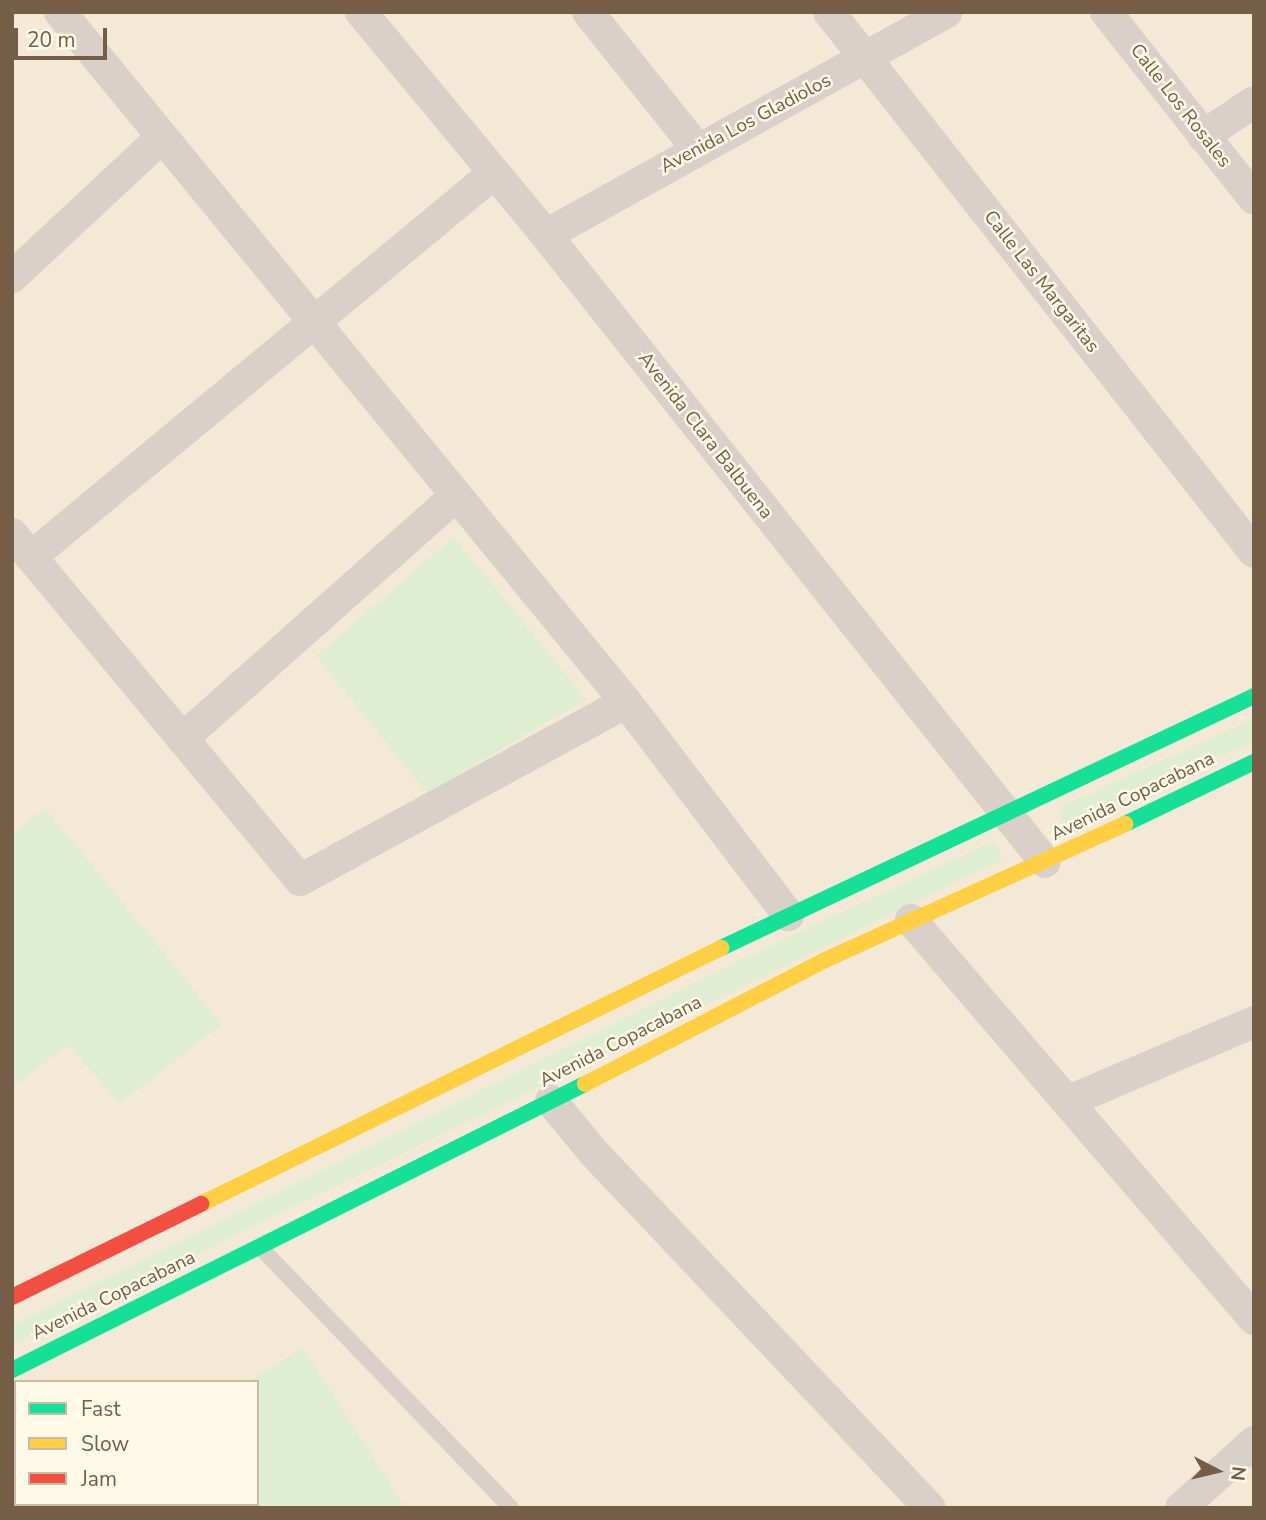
<!DOCTYPE html>
<html>
<head>
<meta charset="utf-8">
<style>
  body { margin:0 }
  #map { position:relative; width:1266px; height:1520px; overflow:hidden; background:#f7f2e6; font-family:"Nunito Sans",sans-serif }
  div>[style] { position:absolute }
  .residential>* { inset:0; background:#f3e9d6 }
  .green>* { inset:0; background:#dfeed1 }
  .lane>* { height:16px; margin:-8px; padding:0 8px; transform-origin:8px; border-radius:8px; background:#d8d0c9 }
  .street>* { height:32px; margin:-16px; padding:0 16px; transform-origin:16px; border-radius:16px; background:#d8d0c9 }
  .fast>* { height:16px; margin:-8px; padding:0 8px; transform-origin:8px; border-radius:8px; background:#16e098 }
  .slow>* { height:16px; margin:-8px; padding:0 8px; transform-origin:8px; border-radius:8px; background:#ffcf43 }
  .jam>* { height:16px; margin:-8px; padding:0 8px; transform-origin:8px; border-radius:8px; background:#f24e42 }
  span { translate:-50% -50%; white-space:nowrap; text-align:center; line-height:1.15; -webkit-text-stroke:5px #fff9e8; paint-order:stroke }
  .street-label { font-size:19px; color:#755d47 }
  .frame { position:absolute; inset:0; border:14px solid #755d47; pointer-events:none }
  .legend { position:absolute; left:14px; top:1380px; width:245px; height:126px; box-sizing:border-box; background:#fff9e8; border:2px solid #c8bba8; margin:0; padding:9px 12px; list-style:none; font-size:21px; color:#755d47 }
  .legend li { display:flex; align-items:center; gap:14px; height:35px }
  .legend b { width:35px; border:2px solid #c8bba8 }
  .north { position:absolute; left:1182px; top:1436px; width:70px; height:70px; -webkit-text-stroke:5px #fff9e8; paint-order:stroke; rotate:97deg; font-size:19px; font-weight:700; line-height:28px; text-align:center; color:#755d47 }
  .north::after { content:''; display:block; margin:auto; width:24px; height:32px; background:#755d47; clip-path:polygon(50% 0,100% 100%,50% 72%,0 100%) }
  .scale { position:absolute; left:14px; top:28px; width:93px; height:32px; box-sizing:border-box; border:4px solid #755d47; border-top:0; padding-left:9px; font-size:21px; line-height:24px; white-space:nowrap; color:#755d47; -webkit-text-stroke:5px #fff9e8; paint-order:stroke }
</style>
</head>
<body>
<div id="map">
  <div class="residential">
    <div style="clip-path:polygon(evenodd,12px 12px,1254px 12px,1254px 1508px,12px 1508px,12px 12px,16px 1382px,257px 1382px,257px 1504px,16px 1504px,16px 1382px)"></div>
  </div>
  <div class="green">
    <div style="clip-path:polygon(454px 537px,586px 699px,427px 793px,316px 656px)"></div>
    <div style="clip-path:polygon(1254px 719px,1254px 741px,1066px 825px,1060px 815px,1062px 806px)"></div>
    <div style="clip-path:polygon(45px 808px,222px 1024px,120px 1103px,68px 1045px,12px 1087px,12px 835px)"></div>
    <div style="clip-path:polygon(992px 842px,1001px 848px,1001px 860px,12px 1345px,12px 1325px,746px 957px)"></div>
    <div style="clip-path:polygon(303px 1348px,406px 1508px,37px 1508px,43px 1504px,257px 1504px,257px 1382px,248px 1382px)"></div>
  </div>
  <div class="lane">
    <div style="left:260px;top:1247px;width:362px;rotate:46.1deg"></div>
  </div>
  <div class="street">
    <div style="left:60px;top:12px;width:892px;rotate:50.64deg"></div>
    <div style="left:626px;top:702px;width:268px;rotate:52.7deg"></div>
    <div style="left:361px;top:12px;width:290px;rotate:50.3deg"></div>
    <div style="left:546px;top:235px;width:801px;rotate:51.49deg"></div>
    <div style="left:588px;top:12px;width:176px;rotate:51.4deg"></div>
    <div style="left:829px;top:12px;width:687px;rotate:51.8deg"></div>
    <div style="left:1106px;top:12px;width:238px;rotate:51.6deg"></div>
    <div style="left:1203px;top:136px;width:61px;rotate:-33.7deg"></div>
    <div style="left:546px;top:235px;width:458px;rotate:-29.1deg"></div>
    <div style="left:12px;top:277px;width:205px;rotate:-43deg"></div>
    <div style="left:12px;top:534px;width:450px;rotate:50.2deg"></div>
    <div style="left:300px;top:880px;width:371px;rotate:-28.6deg"></div>
    <div style="left:31px;top:557px;width:602px;rotate:-39.67deg"></div>
    <div style="left:182px;top:739px;width:366px;rotate:-41.6deg"></div>
    <div style="left:911px;top:920px;width:526px;rotate:49.32deg"></div>
    <div style="left:551px;top:1101px;width:67px;rotate:50.4deg"></div>
    <div style="left:594px;top:1153px;width:489px;rotate:46.6deg"></div>
    <div style="left:1069px;top:1101px;width:201px;rotate:-23.1deg"></div>
    <div style="left:1181px;top:1508px;width:98px;rotate:-42.1deg"></div>
  </div>
  <div class="fast">
    <div style="left:1125px;top:824px;width:143px;rotate:-25.7deg"></div>
    <div style="left:721px;top:948px;width:590px;rotate:-25.3deg"></div>
    <div style="left:12px;top:1370px;width:640px;rotate:-26.53deg"></div>
  </div>
  <div class="slow">
    <div style="left:585px;top:1084px;width:268px;rotate:-27.3deg"></div>
    <div style="left:823px;top:961px;width:332px;rotate:-24.4deg"></div>
    <div style="left:201px;top:1204px;width:580px;rotate:-26.21deg"></div>
  </div>
  <div class="jam">
    <div style="left:12px;top:1297px;width:211px;rotate:-26.2deg"></div>
  </div>
  <div class="street-label">
    <span style="left:1180px;top:106px;rotate:52deg">Calle Los Rosales</span>
    <span style="left:746px;top:124px;rotate:-28deg">Avenida Los Gladiolos</span>
    <span style="left:1041px;top:282px;rotate:52deg">Calle Las Margaritas</span>
    <span style="left:705px;top:436px;rotate:52deg">Avenida Clara Balbuena</span>
    <span style="left:1133px;top:797px;rotate:-26deg">Avenida Copacabana</span>
    <span style="left:621px;top:1042px;rotate:-27deg">Avenida Copacabana</span>
    <span style="left:114px;top:1296px;rotate:-26deg">Avenida Copacabana</span>
  </div>
  <div class="frame"></div>
  <ul class="legend">
  <li><b style="height:9px;background:#16e098"></b>Fast</li>
  <li><b style="height:9px;background:#ffcf43"></b>Slow</li>
  <li><b style="height:9px;background:#f24e42"></b>Jam</li>
  </ul>
  <div class="north">N</div>
  <div class="scale">20 m</div>
</div>
</body>
</html>
